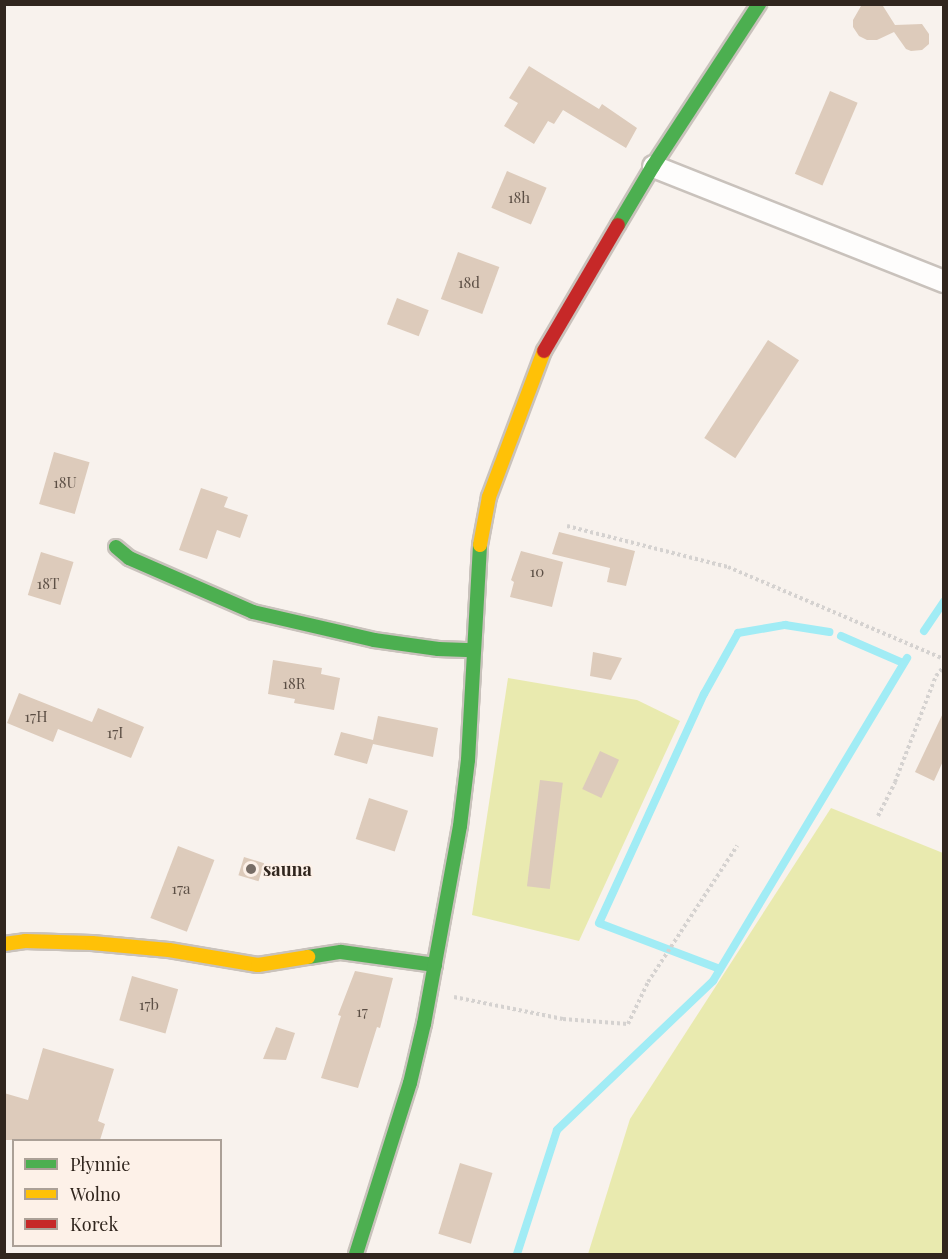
<!DOCTYPE html>
<html>
<head>
<meta charset="utf-8">
<style>
  body { margin:0 }
  #map { position:relative; width:948px; height:1259px; overflow:hidden; background:#f8f2ed; font-family:"Playfair Display",serif }
  div>[style] { position:absolute }
  .green>* { inset:0; background:#e9eaaf }
  .stream>* { height:8px; margin:-4px; padding:0 4px; transform-origin:4px; border-radius:4px; background:#a1ecf5 }
  .building>* { inset:0; background:#ddcbbb; transform-origin:0 0 }
  .path>* { height:4px; margin-top:-2px; transform-origin:0; background:repeating-linear-gradient(90deg,#d5d2d0 0 3px,transparent 0 6px) }
  .roads { filter:drop-shadow(2px 0 #c9c2bc) drop-shadow(-2px 0 #c9c2bc) drop-shadow(0 2px #c9c2bc) drop-shadow(0 -2px #c9c2bc) }
  .street>* { height:21px; margin:-10.5px; padding:0 10.5px; transform-origin:10.5px; border-radius:10.5px; background:#fefdfc }
  .fast>* { height:14px; margin:-7px; padding:0 7px; transform-origin:7px; border-radius:7px; background:#4caf50 }
  .slow>* { height:14px; margin:-7px; padding:0 7px; transform-origin:7px; border-radius:7px; background:#ffc107 }
  .jam>* { height:14px; margin:-7px; padding:0 7px; transform-origin:7px; border-radius:7px; background:#c62828 }
  .dots>* { width:16px; height:16px; translate:-50% -50%; box-sizing:border-box; border:3px solid #fdf1e8; border-radius:50% }
  span { translate:-50% -50%; white-space:nowrap; text-align:center; line-height:1.15; -webkit-text-stroke:4.5px #fdf1e8; paint-order:stroke }
  .number-label { font-size:15px; color:#5c4f45 }
  .number-label span { -webkit-text-stroke-width:0 }
  .poi-label { font-size:18px; color:#31261e; font-weight:700 }
  .left { translate:0 -50%; text-align:left }
  .frame { position:absolute; inset:0; border:6px solid #31261e; pointer-events:none }
  .legend { position:absolute; left:12px; top:1139px; width:210px; height:108px; box-sizing:border-box; background:#fdf1e8; border:2px solid #aba097; margin:0; padding:8px 10px; list-style:none; font-size:18px; color:#31261e }
  .legend li { display:flex; align-items:center; gap:12px; height:30px }
  .legend b { width:30px; border:2px solid #aba097 }
</style>
</head>
<body>
<div id="map">
  <div class="green">
    <div style="clip-path:polygon(508px 678px,637px 700px,680px 721px,579px 941px,472px 915px)"></div>
    <div style="clip-path:polygon(831px 808px,943px 853px,943px 1254px,588px 1254px,630px 1119px)"></div>
  </div>
  <div class="stream">
    <div style="left:924px;top:631px;width:36px;rotate:-56deg"></div>
    <div style="left:841px;top:636px;width:68px;rotate:23.5deg"></div>
    <div style="left:720px;top:969px;width:129px;rotate:-159.2deg"></div>
    <div style="left:599px;top:923px;width:252px;rotate:-65.4deg"></div>
    <div style="left:704px;top:694px;width:70px;rotate:-60.9deg"></div>
    <div style="left:738px;top:633px;width:48px;rotate:-9.7deg"></div>
    <div style="left:785px;top:625px;width:45px;rotate:9deg"></div>
    <div style="left:517px;top:1254px;width:130px;rotate:-72.1deg"></div>
    <div style="left:557px;top:1130px;width:216px;rotate:-43.7deg"></div>
    <div style="left:713px;top:981px;width:377px;rotate:-59deg"></div>
  </div>
  <div class="building">
    <div style="clip-path:polygon(867px 4px,883px 6px,895px 25px,922px 24px,929px 34px,929px 44px,922px 50px,911px 51px,906px 49px,894px 32px,877px 40px,867px 40px,859px 36px,853px 27px,853px 20px,861px 6px)"></div>
    <div style="clip-path:polygon(529px 66px,599px 109px,602px 104px,637px 128px,626px 148px,563px 110px,554px 124px,548px 121px,534px 144px,504px 126px,518px 103px,509px 98px)"></div>
    <div style="left:830px;top:91px;width:30px;height:90px;rotate:23deg"></div>
    <div style="left:507px;top:171px;width:43px;height:40px;rotate:23deg"></div>
    <div style="left:458px;top:252px;width:44px;height:50px;rotate:20deg"></div>
    <div style="left:397px;top:298px;width:34px;height:28px;rotate:21deg"></div>
    <div style="left:768px;top:340px;width:37px;height:117px;rotate:33deg"></div>
    <div style="left:54px;top:452px;width:37px;height:54px;rotate:16deg"></div>
    <div style="clip-path:polygon(201px 488px,228px 497px,224px 507px,248px 515px,240px 538px,217px 530px,207px 559px,179px 550px)"></div>
    <div style="clip-path:polygon(559px 532px,635px 551px,626px 586px,607px 582px,610px 568px,552px 554px)"></div>
    <div style="clip-path:polygon(521px 551px,563px 562px,552px 607px,510px 597px,514px 582px,511px 580px)"></div>
    <div style="left:41px;top:552px;width:34px;height:45px;rotate:17deg"></div>
    <div style="clip-path:polygon(593px 652px,622px 658px,611px 680px,590px 676px)"></div>
    <div style="clip-path:polygon(273px 660px,322px 668px,321px 674px,340px 678px,334px 710px,294px 703px,295px 699px,268px 694px)"></div>
    <div style="clip-path:polygon(19px 693px,92px 722px,98px 708px,144px 727px,131px 758px,58px 729px,53px 742px,7px 723px)"></div>
    <div style="clip-path:polygon(944px 711px,944px 759px,934px 781px,915px 772px)"></div>
    <div style="clip-path:polygon(378px 716px,438px 728px,433px 757px,373px 744px,367px 764px,334px 755px,341px 732px,373px 740px)"></div>
    <div style="left:600px;top:751px;width:21px;height:42px;rotate:25deg"></div>
    <div style="left:540px;top:780px;width:23px;height:107px;rotate:7deg"></div>
    <div style="left:369px;top:798px;width:41px;height:43px;rotate:18deg"></div>
    <div style="left:178px;top:846px;width:39px;height:77px;rotate:21deg"></div>
    <div style="left:244px;top:857px;width:21px;height:19px;rotate:17deg"></div>
    <div style="clip-path:polygon(355px 971px,393px 978px,380px 1028px,377px 1027px,358px 1088px,321px 1078px,341px 1016px,338px 1015px)"></div>
    <div style="left:132px;top:976px;width:48px;height:46px;rotate:16deg"></div>
    <div style="clip-path:polygon(276px 1027px,295px 1033px,286px 1060px,263px 1059px)"></div>
    <div style="clip-path:polygon(43px 1048px,114px 1069px,98px 1121px,105px 1124px,100px 1140px,4px 1140px,4px 1093px,28px 1100px)"></div>
    <div style="left:460px;top:1163px;width:34px;height:74px;rotate:17deg"></div>
  </div>
  <div class="path">
    <div style="left:567px;top:526px;width:166px;rotate:14.3deg"></div>
    <div style="left:728px;top:567px;width:235px;rotate:23.1deg"></div>
    <div style="left:878px;top:816px;width:38px;rotate:-63deg"></div>
    <div style="left:895px;top:782px;width:114px;rotate:-68.9deg"></div>
    <div style="left:936px;top:676px;width:13px;rotate:-51deg"></div>
    <div style="left:454px;top:997px;width:111px;rotate:11.4deg"></div>
    <div style="left:563px;top:1019px;width:65px;rotate:4.4deg"></div>
    <div style="left:628px;top:1024px;width:47px;rotate:-64.5deg"></div>
    <div style="left:648px;top:982px;width:163px;rotate:-56.8deg"></div>
  </div>
  <div class="roads">
    <div class="street">
      <div style="left:653px;top:166px;width:313px;rotate:21.6deg"></div>
    </div>
    <div class="fast">
      <div style="left:618px;top:225px;width:69px;rotate:-59.3deg"></div>
      <div style="left:653px;top:166px;width:194px;rotate:-56.8deg"></div>
      <div style="left:116px;top:547px;width:17px;rotate:40deg"></div>
      <div style="left:129px;top:558px;width:135px;rotate:23.5deg"></div>
      <div style="left:253px;top:612px;width:124px;rotate:13deg"></div>
      <div style="left:374px;top:640px;width:65px;rotate:8deg"></div>
      <div style="left:438px;top:649px;width:35px;rotate:2deg"></div>
      <div style="left:308px;top:957px;width:33px;rotate:-9deg"></div>
      <div style="left:341px;top:952px;width:95px;rotate:7.9deg"></div>
      <div style="left:356px;top:1254px;width:179px;rotate:-72.5deg"></div>
      <div style="left:410px;top:1083px;width:61px;rotate:-76.7deg"></div>
      <div style="left:424px;top:1024px;width:201px;rotate:-79.7deg"></div>
      <div style="left:460px;top:826px;width:66px;rotate:-83.1deg"></div>
      <div style="left:468px;top:760px;width:215px;rotate:-86.8deg"></div>
    </div>
    <div class="slow">
      <div style="left:480px;top:545px;width:49px;rotate:-79.4deg"></div>
      <div style="left:489px;top:497px;width:156px;rotate:-69.4deg"></div>
      <div style="left:4px;top:944px;width:21px;rotate:-8deg"></div>
      <div style="left:25px;top:941px;width:67px;rotate:1.7deg"></div>
      <div style="left:92px;top:943px;width:77px;rotate:5.2deg"></div>
      <div style="left:169px;top:950px;width:90px;rotate:9.6deg"></div>
      <div style="left:258px;top:965px;width:51px;rotate:-9.1deg"></div>
    </div>
    <div class="jam">
      <div style="left:544px;top:351px;width:146px;rotate:-59.6deg"></div>
    </div>
  </div>
  <div class="dots">
    <div style="left:251px;top:869px;background:#776d66"></div>
  </div>
  <div class="number-label">
    <span style="left:519px;top:198px">18h</span>
    <span style="left:469px;top:283px">18d</span>
    <span style="left:65px;top:483px">18U</span>
    <span style="left:537px;top:572px">10</span>
    <span style="left:48px;top:584px">18T</span>
    <span style="left:294px;top:684px">18R</span>
    <span style="left:36px;top:717px">17H</span>
    <span style="left:115px;top:733px">17I</span>
    <span style="left:181px;top:889px">17a</span>
    <span style="left:149px;top:1005px">17b</span>
    <span style="left:362px;top:1012px">17</span>
  </div>
  <div class="poi-label">
    <span class="left" style="left:263px;top:869px">sauna</span>
  </div>
  <div class="frame"></div>
  <ul class="legend">
  <li><b style="height:8px;background:#4caf50"></b>Płynnie</li>
  <li><b style="height:8px;background:#ffc107"></b>Wolno</li>
  <li><b style="height:8px;background:#c62828"></b>Korek</li>
  </ul>
</div>
</body>
</html>
